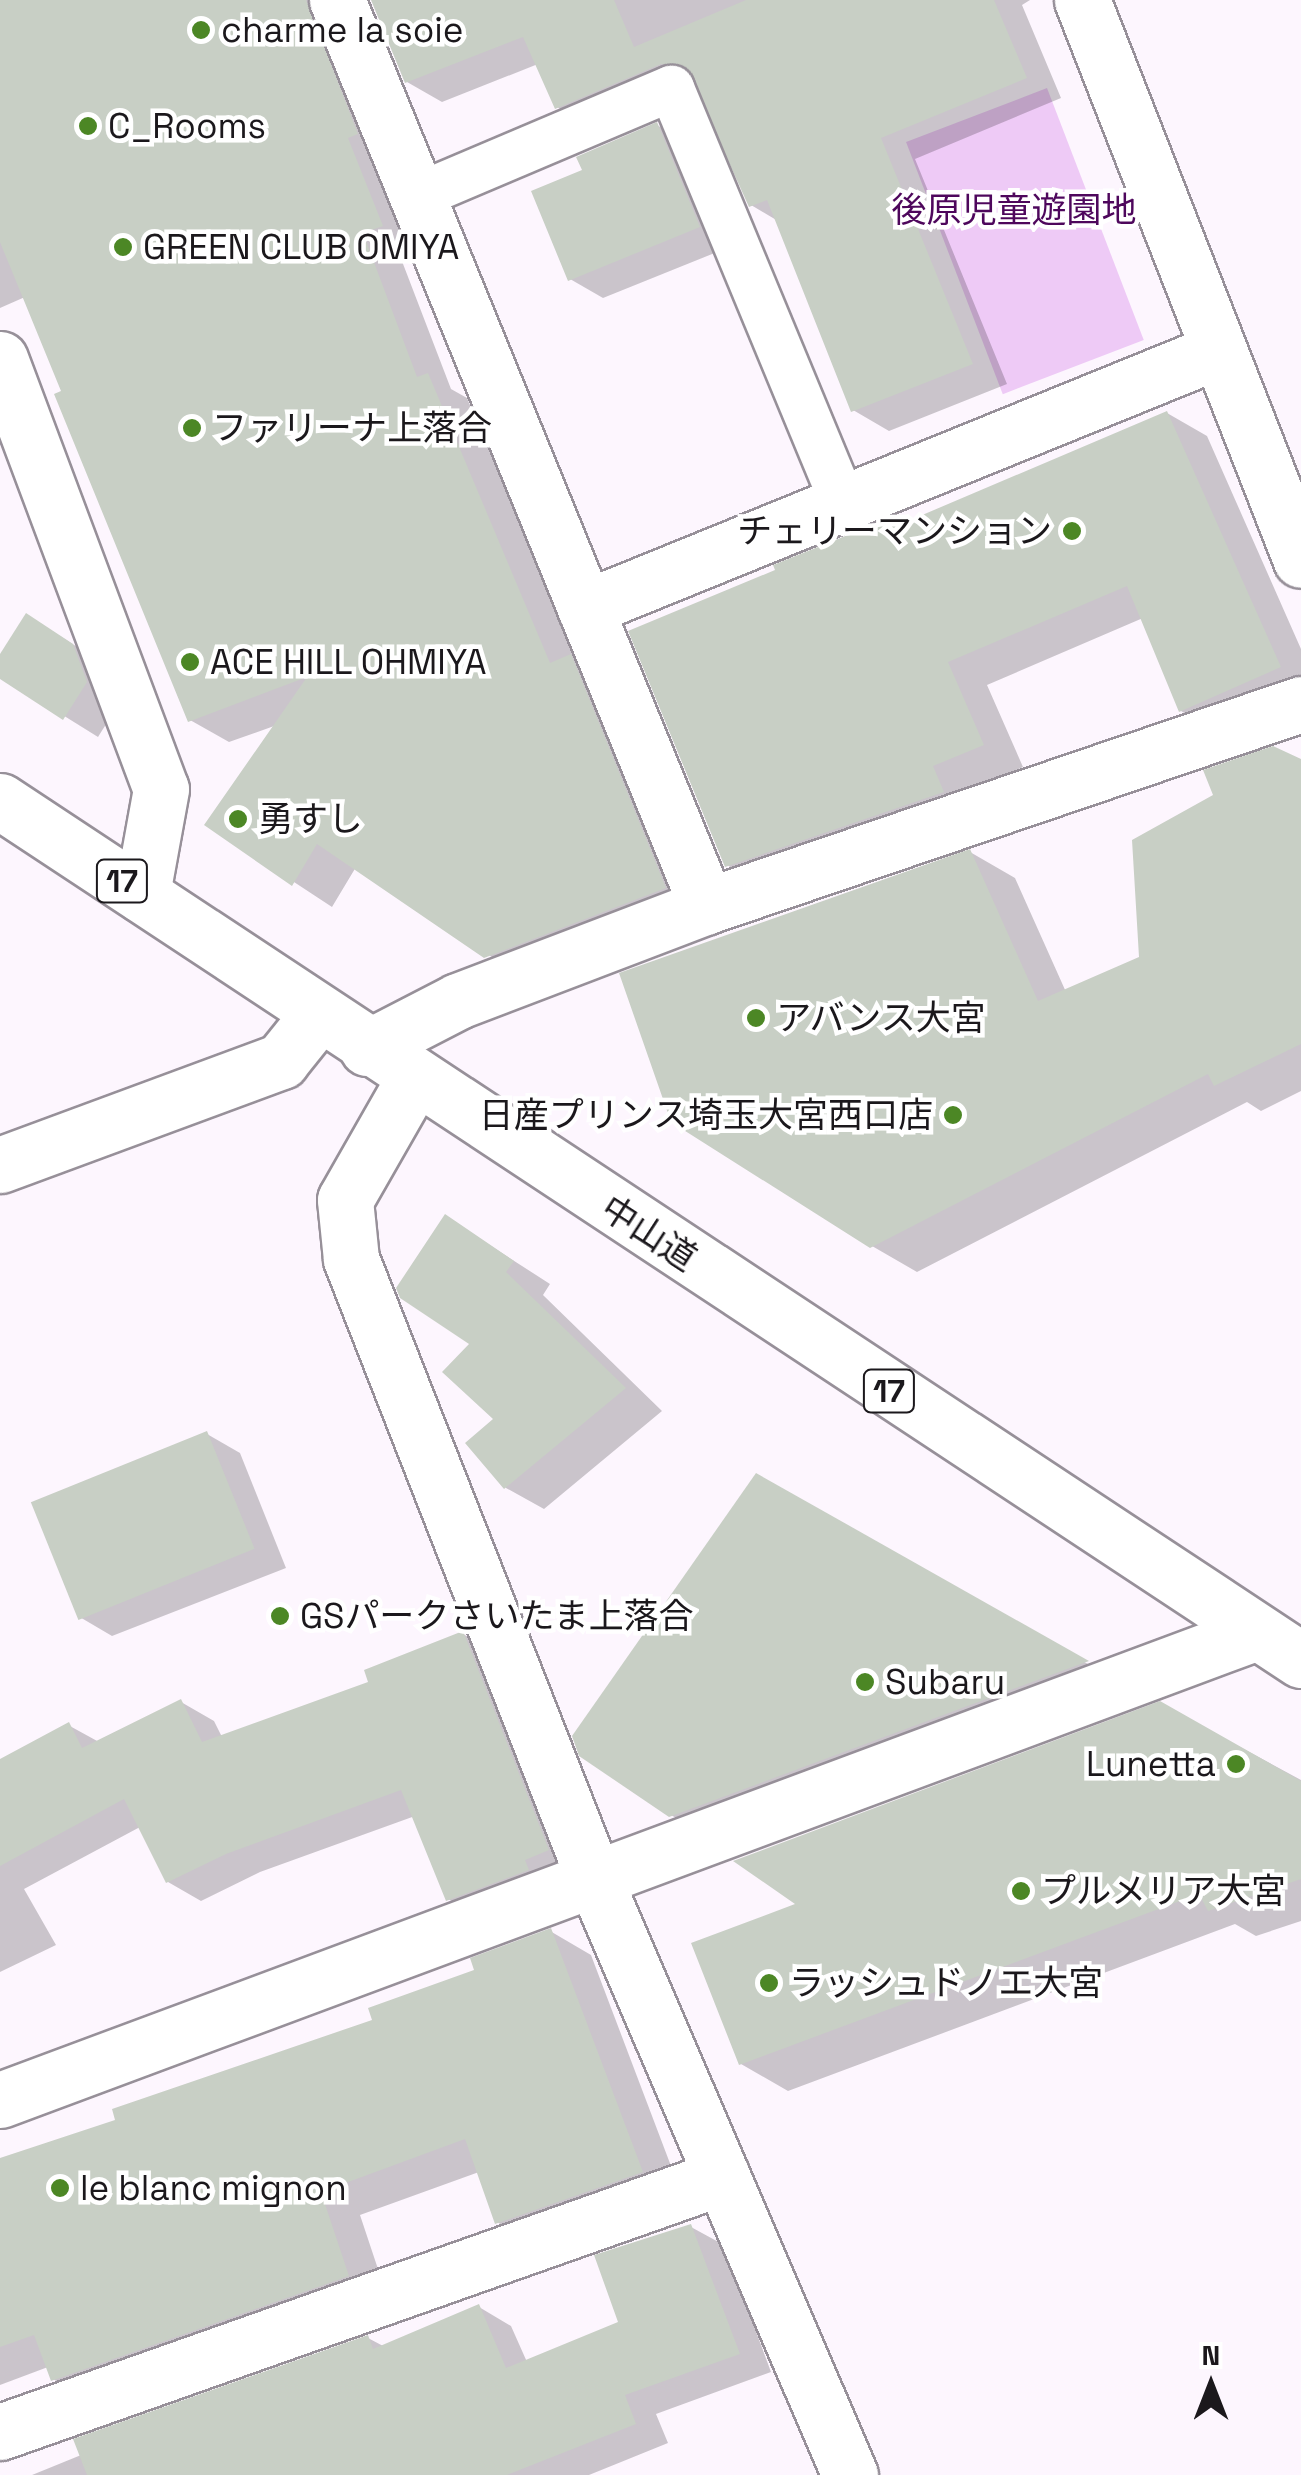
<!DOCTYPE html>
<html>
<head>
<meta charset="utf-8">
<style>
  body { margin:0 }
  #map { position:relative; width:1301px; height:2475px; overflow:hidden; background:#fdf6fe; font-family:"Space Grotesk","Noto Sans JP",sans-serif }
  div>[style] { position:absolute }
  .green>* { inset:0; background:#eecaf6; transform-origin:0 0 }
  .shadow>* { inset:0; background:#0003 }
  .building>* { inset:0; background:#c8cfc5; transform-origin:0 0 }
  .roads { filter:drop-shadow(2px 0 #979099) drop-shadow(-2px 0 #979099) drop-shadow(0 2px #979099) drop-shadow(0 -2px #979099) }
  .lane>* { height:45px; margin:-22.5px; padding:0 22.5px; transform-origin:22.5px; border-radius:22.5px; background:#fff }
  .street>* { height:55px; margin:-27.5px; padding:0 27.5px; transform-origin:27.5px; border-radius:27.5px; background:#fff }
  .highway>* { height:55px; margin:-27.5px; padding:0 27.5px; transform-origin:27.5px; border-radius:27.5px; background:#fff }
  .dots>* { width:28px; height:28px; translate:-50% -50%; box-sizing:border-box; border:5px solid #fff; border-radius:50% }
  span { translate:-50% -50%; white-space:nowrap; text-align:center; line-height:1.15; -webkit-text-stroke:9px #fff; paint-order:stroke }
  .shield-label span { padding:2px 8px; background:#fff; border:2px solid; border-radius:8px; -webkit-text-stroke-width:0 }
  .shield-label { font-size:32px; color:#1b181c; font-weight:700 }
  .poi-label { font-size:35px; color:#1b181c }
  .left { translate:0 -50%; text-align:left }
  .right { translate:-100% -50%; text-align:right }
  .park-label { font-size:35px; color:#4e075c }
  .street-label { font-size:35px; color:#1b181c }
  .north { position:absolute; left:1161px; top:2335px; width:100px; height:100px; -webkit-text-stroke:8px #fff; paint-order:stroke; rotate:0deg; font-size:28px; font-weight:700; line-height:40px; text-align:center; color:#1b181c }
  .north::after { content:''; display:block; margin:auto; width:35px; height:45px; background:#1b181c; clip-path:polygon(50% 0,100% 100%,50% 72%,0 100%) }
</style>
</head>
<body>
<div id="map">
  <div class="green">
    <div style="left:1047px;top:88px;width:270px;height:151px;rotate:69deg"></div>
  </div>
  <div class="shadow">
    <div style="clip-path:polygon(0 0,313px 0,420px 248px,400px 256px,451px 389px,467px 398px,578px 662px,704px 910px,525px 979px,356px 867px,332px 907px,207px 825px,277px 725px,229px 742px,190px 720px,25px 297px,0 308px)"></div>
    <div style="clip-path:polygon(373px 0,1030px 0,1022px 5px,1061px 98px,915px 159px,1007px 384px,889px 431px,853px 410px,778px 221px,751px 205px,697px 83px,592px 128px,557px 107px,538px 64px,442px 102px,407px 82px)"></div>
    <div style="clip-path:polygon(657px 125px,690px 145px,732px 246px,603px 298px,570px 279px,585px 172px)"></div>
    <div style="clip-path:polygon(1167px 413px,1207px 436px,1301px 649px,1301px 697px,1221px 734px,1181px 711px,1143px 618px,987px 685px,1023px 767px,766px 888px,727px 865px,889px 521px,901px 527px)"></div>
    <div style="clip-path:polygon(60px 636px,107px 666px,120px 702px,98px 737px,0 676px,0 658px)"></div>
    <div style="clip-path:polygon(1301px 762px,1301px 1091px,1261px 1111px,1247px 1102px,917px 1272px,872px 1246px,970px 852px,1015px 878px,1066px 992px,1141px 958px)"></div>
    <div style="clip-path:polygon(446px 1217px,550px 1284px,543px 1295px,662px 1411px,544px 1509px,506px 1488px,469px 1443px,497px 1419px)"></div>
    <div style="clip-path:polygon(207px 1434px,240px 1453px,286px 1568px,112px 1636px,78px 1616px)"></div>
    <div style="clip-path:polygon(757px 1476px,1139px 1693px,725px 1847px,671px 1815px)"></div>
    <div style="clip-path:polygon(463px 1634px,497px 1653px,581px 1869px,482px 1918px,448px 1899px,415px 1816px,260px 1872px,201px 1901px,168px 1882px,140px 1827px,24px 1889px,56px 1945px,0 1972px,0 1762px,68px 1725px,99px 1742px,181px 1702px,214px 1721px,222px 1737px,371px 1683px)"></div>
    <div style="clip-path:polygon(1160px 1704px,1301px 1780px,1301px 1921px,1256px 1936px,1235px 1924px,788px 2091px,741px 2064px,800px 1904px)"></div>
    <div style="clip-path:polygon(550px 1931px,591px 1955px,682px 2195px,538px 2246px,497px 2222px,479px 2172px,360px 2215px,388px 2299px,94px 2403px,53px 2379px,48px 2367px,0 2385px,0 2219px,119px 2121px,376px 2022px)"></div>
    <div style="clip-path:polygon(691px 2227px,724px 2245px,771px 2372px,656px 2414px,668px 2443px,589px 2475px,32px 2475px,368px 2338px,385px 2347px,479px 2307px,511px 2326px,527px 2362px,622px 2324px)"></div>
  </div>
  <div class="building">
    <div style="clip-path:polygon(0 0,306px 0,358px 134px,348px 138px,383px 226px,363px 233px,417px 377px,428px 373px,550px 663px,571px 654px,666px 888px,484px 958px,317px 844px,292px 886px,204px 825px,307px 677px,188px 722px,54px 394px,61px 391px,0 242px)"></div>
    <div style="clip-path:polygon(371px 0,614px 0,634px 47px,746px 0,994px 0,1027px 78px,881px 138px,973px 364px,851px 412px,767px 200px,749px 207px,686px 67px,661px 64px,555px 109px,523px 37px,405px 83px)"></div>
    <div style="clip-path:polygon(657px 122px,700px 227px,568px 281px,531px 191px,582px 170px,576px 157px)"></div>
    <div style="clip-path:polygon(1167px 411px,1281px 667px,1179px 712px,1127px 586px,948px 662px,984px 745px,933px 766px,944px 792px,725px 867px,628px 631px,775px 570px,773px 565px,890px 518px,894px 527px)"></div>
    <div style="clip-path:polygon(26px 613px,73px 644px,87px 682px,63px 720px,0 679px,0 654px)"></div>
    <div style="clip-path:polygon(1273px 746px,1301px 759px,1301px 1044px,1214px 1086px,1208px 1074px,870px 1248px,671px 1122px,619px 973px,970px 849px,1038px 1001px,1139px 957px,1132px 840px,1213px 795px,1203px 770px)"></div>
    <div style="clip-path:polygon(445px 1214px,514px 1261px,506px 1272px,626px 1388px,504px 1489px,465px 1443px,493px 1419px,442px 1372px,469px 1344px,400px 1298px,396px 1288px)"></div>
    <div style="left:207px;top:1431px;width:127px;height:190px;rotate:68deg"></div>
    <div style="clip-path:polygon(756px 1473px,1089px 1661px,669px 1817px,579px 1756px,572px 1736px)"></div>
    <div style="clip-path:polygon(463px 1631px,549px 1850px,525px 1860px,529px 1870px,446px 1901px,401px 1790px,226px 1854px,166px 1883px,124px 1799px,0 1866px,0 1759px,69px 1722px,82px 1748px,181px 1699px,202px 1742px,368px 1682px,364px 1670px)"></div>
    <div style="clip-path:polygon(1160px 1701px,1301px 1781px,1301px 1879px,1208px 1911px,1199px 1894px,739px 2065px,691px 1943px,795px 1904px,733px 1861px)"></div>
    <div style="clip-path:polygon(551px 1928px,643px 2172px,495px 2224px,465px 2139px,321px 2192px,349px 2276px,51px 2381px,34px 2335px,0 2347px,0 2158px,115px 2120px,112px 2109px,372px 2020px,368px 2008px,474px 1970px,470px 1958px)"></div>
    <div style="clip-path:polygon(691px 2224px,740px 2354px,625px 2395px,636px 2424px,507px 2475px,87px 2475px,73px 2439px,368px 2335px,373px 2349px,479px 2304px,506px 2368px,618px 2322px,594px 2255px)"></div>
  </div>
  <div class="roads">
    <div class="lane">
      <div style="left:416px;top:196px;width:277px;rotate:-23deg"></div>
      <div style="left:671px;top:88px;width:449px;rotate:67.5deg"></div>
    </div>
    <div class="street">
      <div style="left:337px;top:0;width:979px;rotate:67.79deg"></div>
      <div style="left:1082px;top:0;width:601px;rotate:68.64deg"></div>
      <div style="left:0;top:359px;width:459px;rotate:69.5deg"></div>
      <div style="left:161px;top:789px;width:107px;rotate:100.3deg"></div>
      <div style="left:585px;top:608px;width:680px;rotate:-22.11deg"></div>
      <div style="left:367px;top:1048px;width:102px;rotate:-27.3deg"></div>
      <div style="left:458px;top:1001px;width:267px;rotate:-20.9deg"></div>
      <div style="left:707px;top:906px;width:627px;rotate:-18.78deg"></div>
      <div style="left:414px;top:1079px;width:139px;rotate:119.7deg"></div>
      <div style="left:345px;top:1200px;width:59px;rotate:84.2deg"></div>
      <div style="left:351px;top:1259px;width:663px;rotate:68.58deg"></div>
      <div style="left:593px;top:1876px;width:652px;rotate:66.78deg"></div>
      <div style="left:0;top:1165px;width:300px;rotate:-20.3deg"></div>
      <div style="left:281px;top:1061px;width:59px;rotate:-51.2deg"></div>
      <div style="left:0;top:2100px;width:1341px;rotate:-20.42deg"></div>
      <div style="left:0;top:2432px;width:766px;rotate:-19.45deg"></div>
    </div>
    <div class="highway">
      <div style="left:0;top:801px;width:1559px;rotate:33.44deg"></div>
    </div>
  </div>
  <div class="dots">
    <div style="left:201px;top:30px;background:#4c8725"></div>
    <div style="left:88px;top:126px;background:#4c8725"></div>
    <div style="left:123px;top:247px;background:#4c8725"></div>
    <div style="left:192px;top:428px;background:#4c8725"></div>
    <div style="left:1072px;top:531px;background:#4c8725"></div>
    <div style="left:190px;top:662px;background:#4c8725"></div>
    <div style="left:238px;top:819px;background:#4c8725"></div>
    <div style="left:756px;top:1018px;background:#4c8725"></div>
    <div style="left:953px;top:1115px;background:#4c8725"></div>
    <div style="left:280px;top:1616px;background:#4c8725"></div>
    <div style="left:865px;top:1682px;background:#4c8725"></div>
    <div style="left:1236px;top:1764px;background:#4c8725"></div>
    <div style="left:1021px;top:1891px;background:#4c8725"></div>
    <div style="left:769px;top:1983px;background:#4c8725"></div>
    <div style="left:60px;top:2188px;background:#4c8725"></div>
  </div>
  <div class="shield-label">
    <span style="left:122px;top:881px">17</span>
    <span style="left:889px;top:1391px">17</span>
  </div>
  <div class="poi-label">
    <span class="left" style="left:221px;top:30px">charme la soie</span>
    <span class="left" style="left:108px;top:126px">C_Rooms</span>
    <span class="left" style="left:143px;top:247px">GREEN CLUB OMIYA</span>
    <span class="left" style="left:212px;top:428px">ファリーナ上落合</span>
    <span class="right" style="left:1052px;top:531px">チェリーマンション</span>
    <span class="left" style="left:210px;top:662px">ACE HILL OHMIYA</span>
    <span class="left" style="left:258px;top:819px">勇すし</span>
    <span class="left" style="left:776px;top:1018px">アバンス大宮</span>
    <span class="right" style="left:933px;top:1115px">日産プリンス埼玉大宮西口店</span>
    <span class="left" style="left:300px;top:1616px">GSパークさいたま上落合</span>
    <span class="left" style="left:885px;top:1682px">Subaru</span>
    <span class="right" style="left:1216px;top:1764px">Lunetta</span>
    <span class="left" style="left:1041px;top:1891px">プルメリア大宮</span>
    <span class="left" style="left:789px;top:1983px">ラッシュドノエ大宮</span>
    <span class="left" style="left:80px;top:2188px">le blanc mignon</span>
  </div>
  <div class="park-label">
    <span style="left:1014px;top:210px">後原児童遊園地</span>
  </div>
  <div class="street-label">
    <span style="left:649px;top:1233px;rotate:33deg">中山道</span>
  </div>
  <div class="north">N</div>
</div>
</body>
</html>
